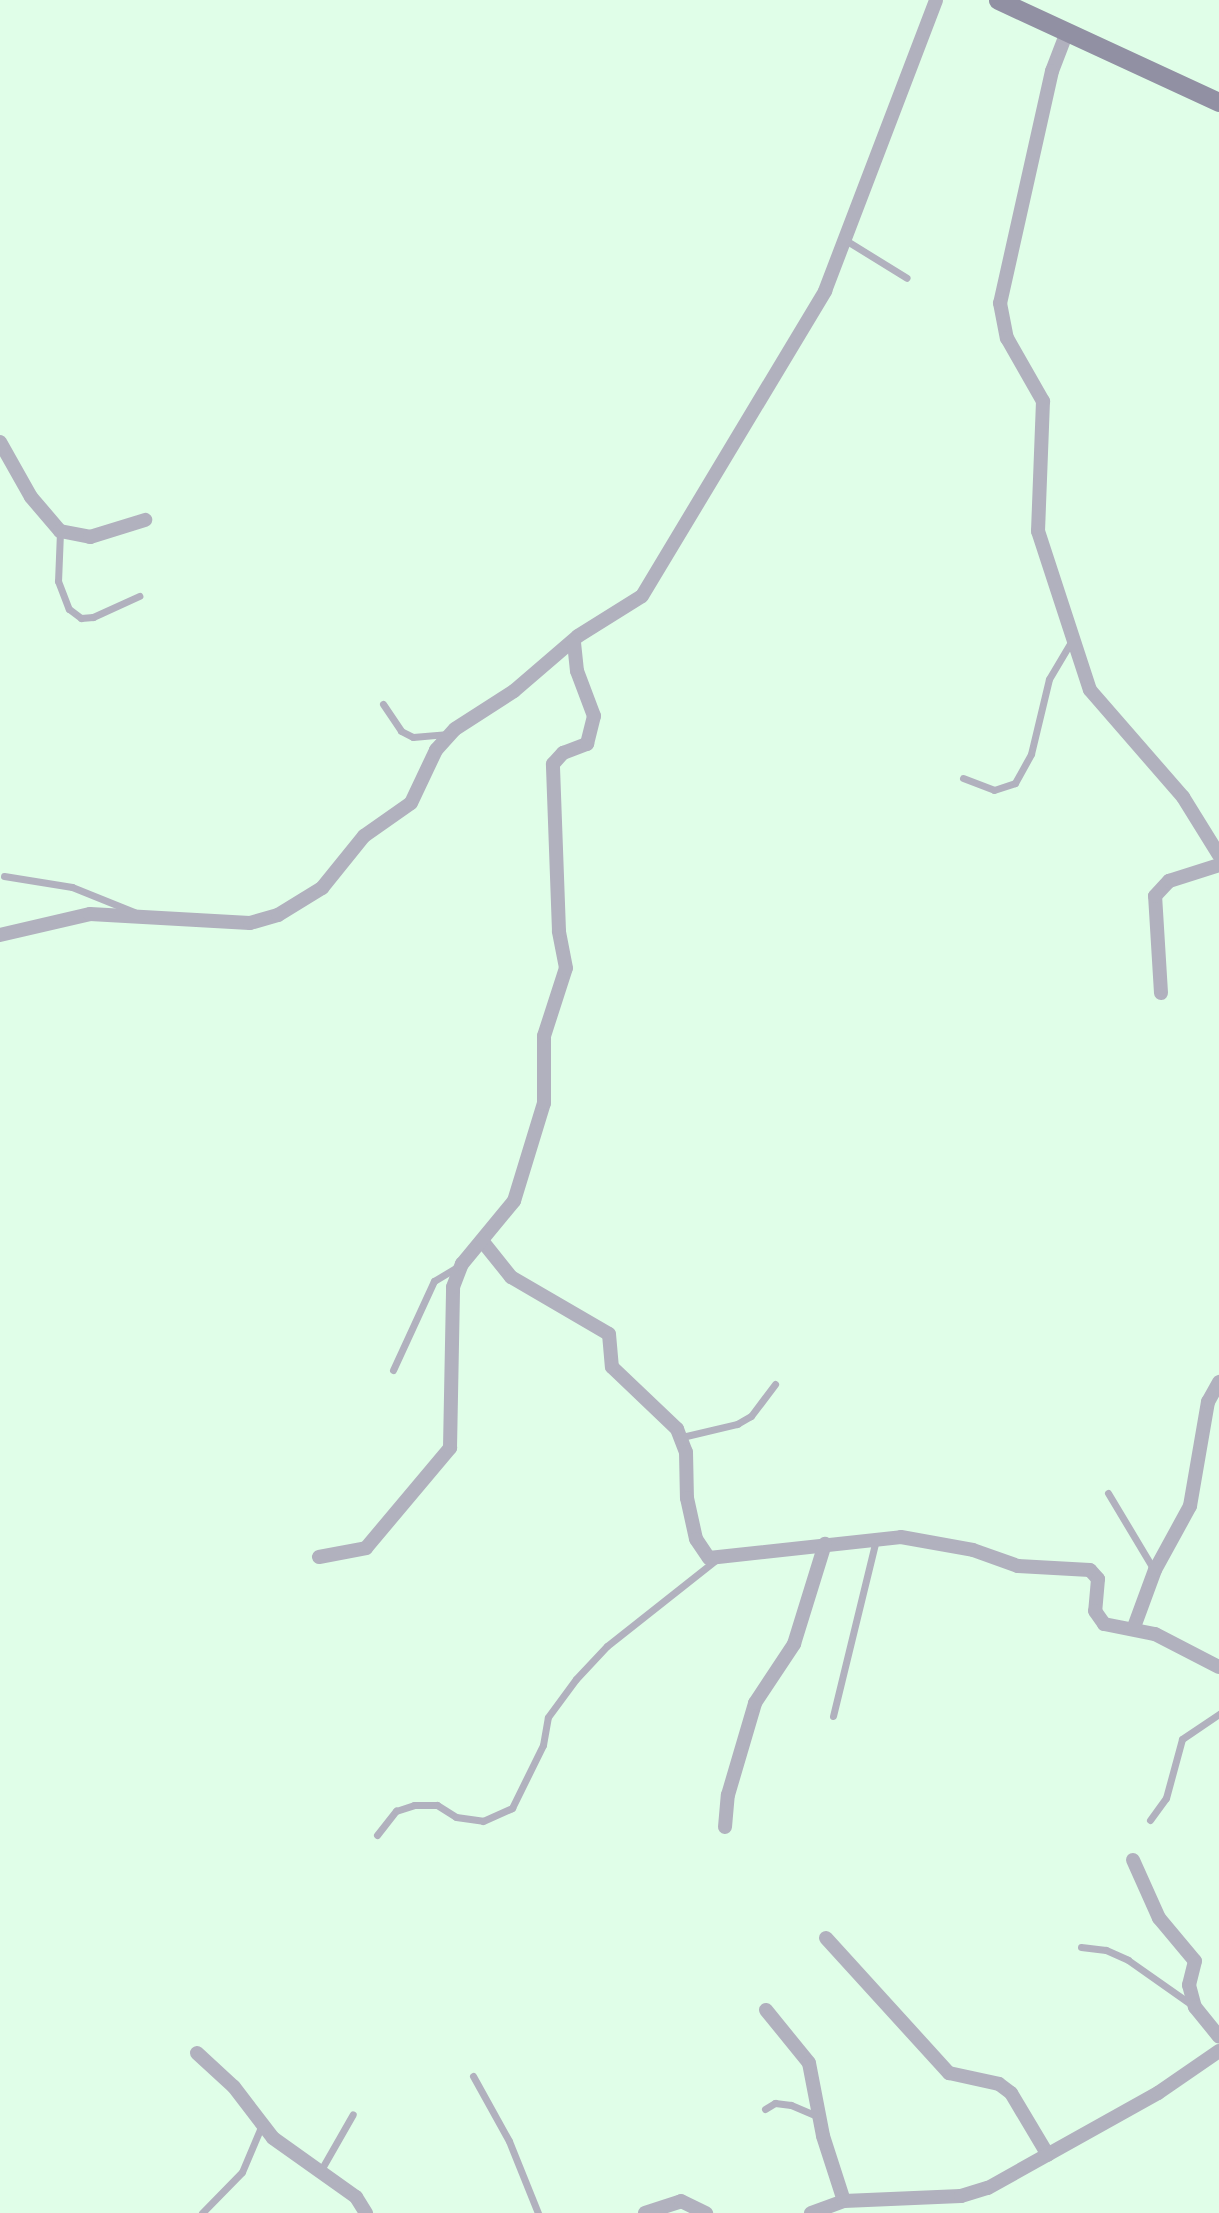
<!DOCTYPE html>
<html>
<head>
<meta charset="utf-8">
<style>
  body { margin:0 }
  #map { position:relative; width:1219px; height:2213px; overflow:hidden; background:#e0fee8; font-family:Barlow,sans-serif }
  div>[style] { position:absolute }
  .lane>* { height:7px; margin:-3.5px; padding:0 3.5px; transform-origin:3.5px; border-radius:3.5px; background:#b1b1be }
  .street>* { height:14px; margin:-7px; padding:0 7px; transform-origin:7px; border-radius:7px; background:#b1b1be }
  .secondary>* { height:19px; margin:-9.5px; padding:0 9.5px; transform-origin:9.5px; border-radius:9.5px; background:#9190a3 }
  span { translate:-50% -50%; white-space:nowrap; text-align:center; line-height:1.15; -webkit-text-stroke:7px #fff; paint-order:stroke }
</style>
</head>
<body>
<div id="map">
  <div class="lane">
    <div style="left:847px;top:241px;width:70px;rotate:31.7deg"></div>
    <div style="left:60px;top:532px;width:49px;rotate:92.3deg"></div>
    <div style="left:58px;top:581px;width:30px;rotate:69deg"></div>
    <div style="left:69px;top:609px;width:15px;rotate:37deg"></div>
    <div style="left:81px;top:618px;width:12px;rotate:-5deg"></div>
    <div style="left:93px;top:617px;width:51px;rotate:-24.5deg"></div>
    <div style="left:383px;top:704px;width:32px;rotate:56deg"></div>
    <div style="left:401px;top:731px;width:13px;rotate:27deg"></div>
    <div style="left:413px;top:737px;width:33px;rotate:-5deg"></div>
    <div style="left:963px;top:778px;width:33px;rotate:21deg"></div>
    <div style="left:994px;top:790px;width:22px;rotate:-18deg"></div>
    <div style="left:1015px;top:783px;width:33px;rotate:-61deg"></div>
    <div style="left:1031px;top:754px;width:77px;rotate:-76.5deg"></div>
    <div style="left:1049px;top:679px;width:43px;rotate:-59.3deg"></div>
    <div style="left:4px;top:876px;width:69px;rotate:9.2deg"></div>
    <div style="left:72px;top:887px;width:67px;rotate:22deg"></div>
    <div style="left:393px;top:1370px;width:98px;rotate:-65.3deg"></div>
    <div style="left:434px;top:1281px;width:33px;rotate:-31deg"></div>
    <div style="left:682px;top:1437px;width:57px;rotate:-13.3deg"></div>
    <div style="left:737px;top:1424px;width:16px;rotate:-30deg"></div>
    <div style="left:751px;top:1416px;width:40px;rotate:-53deg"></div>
    <div style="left:1108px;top:1493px;width:90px;rotate:59.1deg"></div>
    <div style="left:833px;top:1716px;width:181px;rotate:-76.3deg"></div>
    <div style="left:1150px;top:1820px;width:27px;rotate:-54deg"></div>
    <div style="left:1166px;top:1798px;width:61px;rotate:-74.8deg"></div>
    <div style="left:1182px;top:1739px;width:45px;rotate:-34deg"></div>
    <div style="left:377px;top:1835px;width:31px;rotate:-52deg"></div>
    <div style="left:396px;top:1811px;width:19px;rotate:-18deg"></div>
    <div style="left:414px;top:1805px;width:23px"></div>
    <div style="left:437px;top:1805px;width:22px;rotate:32deg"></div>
    <div style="left:456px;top:1817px;width:27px;rotate:8deg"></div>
    <div style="left:483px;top:1821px;width:32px;rotate:-24deg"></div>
    <div style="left:512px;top:1808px;width:70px;rotate:-63.8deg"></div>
    <div style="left:543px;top:1745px;width:28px;rotate:-80deg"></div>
    <div style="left:548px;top:1717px;width:47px;rotate:-53.6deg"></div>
    <div style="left:576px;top:1679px;width:45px;rotate:-46.8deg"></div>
    <div style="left:607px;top:1646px;width:139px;rotate:-38.3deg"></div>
    <div style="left:1081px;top:1947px;width:25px;rotate:7deg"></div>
    <div style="left:1106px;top:1950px;width:24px;rotate:24deg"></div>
    <div style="left:1128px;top:1960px;width:78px;rotate:35.1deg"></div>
    <div style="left:473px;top:2076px;width:74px;rotate:61deg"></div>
    <div style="left:509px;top:2141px;width:78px;rotate:68.1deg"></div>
    <div style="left:765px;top:2109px;width:12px;rotate:-31deg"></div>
    <div style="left:775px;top:2103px;width:16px;rotate:7deg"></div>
    <div style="left:791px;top:2105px;width:30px;rotate:23deg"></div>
    <div style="left:321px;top:2170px;width:64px;rotate:-60.3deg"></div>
    <div style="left:202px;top:2213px;width:57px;rotate:-45.7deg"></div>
    <div style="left:242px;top:2172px;width:49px;rotate:-67.1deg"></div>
  </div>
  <div class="street">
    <div style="left:1067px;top:32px;width:42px;rotate:111deg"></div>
    <div style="left:1052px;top:71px;width:238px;rotate:102.6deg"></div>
    <div style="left:1000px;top:303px;width:36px;rotate:79deg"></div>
    <div style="left:1007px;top:338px;width:73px;rotate:60.3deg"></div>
    <div style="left:1043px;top:401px;width:130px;rotate:92.2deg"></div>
    <div style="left:1038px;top:531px;width:167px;rotate:71.9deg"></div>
    <div style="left:1090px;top:690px;width:142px;rotate:49deg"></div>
    <div style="left:1183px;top:797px;width:68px;rotate:58.2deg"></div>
    <div style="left:0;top:442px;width:63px;rotate:60.6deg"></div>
    <div style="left:31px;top:497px;width:45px;rotate:49.5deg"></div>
    <div style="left:60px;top:531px;width:31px;rotate:11deg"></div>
    <div style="left:90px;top:537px;width:58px;rotate:-17.2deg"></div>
    <div style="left:0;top:935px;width:92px;rotate:-13.1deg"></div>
    <div style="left:90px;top:914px;width:160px;rotate:3.2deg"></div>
    <div style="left:250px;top:923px;width:29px;rotate:-16deg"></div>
    <div style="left:278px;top:915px;width:52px;rotate:-31.5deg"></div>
    <div style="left:322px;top:888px;width:67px;rotate:-51.1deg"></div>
    <div style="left:364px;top:836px;width:57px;rotate:-35.1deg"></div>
    <div style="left:411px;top:803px;width:59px;rotate:-64.7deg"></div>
    <div style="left:436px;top:750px;width:28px;rotate:-48deg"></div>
    <div style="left:455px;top:729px;width:70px;rotate:-32.8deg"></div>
    <div style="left:514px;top:691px;width:84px;rotate:-40.7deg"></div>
    <div style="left:578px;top:636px;width:75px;rotate:-32deg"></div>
    <div style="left:642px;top:596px;width:356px;rotate:-59deg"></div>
    <div style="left:825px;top:291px;width:311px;rotate:-69.1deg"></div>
    <div style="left:1161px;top:993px;width:97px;rotate:-93.5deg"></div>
    <div style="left:1155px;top:896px;width:21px;rotate:-47deg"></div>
    <div style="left:1169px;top:881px;width:52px;rotate:-17.7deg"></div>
    <div style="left:483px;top:1242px;width:45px;rotate:51.3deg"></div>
    <div style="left:511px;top:1277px;width:113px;rotate:30.2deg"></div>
    <div style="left:609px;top:1334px;width:33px;rotate:85deg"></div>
    <div style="left:612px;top:1367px;width:90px;rotate:43.6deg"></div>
    <div style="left:677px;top:1429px;width:25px;rotate:69deg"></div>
    <div style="left:686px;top:1452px;width:46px;rotate:88.8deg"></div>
    <div style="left:687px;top:1498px;width:42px;rotate:77.6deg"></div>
    <div style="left:696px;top:1539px;width:23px;rotate:56deg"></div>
    <div style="left:709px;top:1558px;width:193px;rotate:-6.2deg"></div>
    <div style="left:901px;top:1537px;width:73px;rotate:10.2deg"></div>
    <div style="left:973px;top:1550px;width:48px;rotate:19.6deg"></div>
    <div style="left:1018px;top:1566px;width:72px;rotate:3.2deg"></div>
    <div style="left:1090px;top:1570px;width:12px;rotate:48deg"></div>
    <div style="left:1098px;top:1579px;width:32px;rotate:95deg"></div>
    <div style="left:1095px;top:1611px;width:16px;rotate:55deg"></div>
    <div style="left:1104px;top:1624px;width:52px;rotate:11.1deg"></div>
    <div style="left:1155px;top:1634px;width:72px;rotate:27.3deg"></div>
    <div style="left:319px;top:1557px;width:48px;rotate:-10.8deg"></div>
    <div style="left:366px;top:1548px;width:131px;rotate:-50deg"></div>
    <div style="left:450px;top:1448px;width:161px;rotate:-88.9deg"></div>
    <div style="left:453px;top:1287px;width:25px;rotate:-69deg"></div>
    <div style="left:462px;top:1264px;width:82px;rotate:-50.5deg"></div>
    <div style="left:514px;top:1201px;width:102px;rotate:-73deg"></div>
    <div style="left:544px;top:1103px;width:67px;rotate:-90deg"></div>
    <div style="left:544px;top:1036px;width:71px;rotate:-72.1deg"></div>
    <div style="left:566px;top:968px;width:38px;rotate:-101deg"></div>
    <div style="left:559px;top:931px;width:167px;rotate:-92.1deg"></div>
    <div style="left:553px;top:764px;width:15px;rotate:-48deg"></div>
    <div style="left:563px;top:753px;width:26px;rotate:-21deg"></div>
    <div style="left:587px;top:744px;width:29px;rotate:-76deg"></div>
    <div style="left:594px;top:716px;width:48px;rotate:-110.7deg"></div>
    <div style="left:577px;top:671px;width:28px;rotate:-96deg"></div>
    <div style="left:1134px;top:1627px;width:61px;rotate:-69.8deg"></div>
    <div style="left:1155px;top:1570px;width:73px;rotate:-61.3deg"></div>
    <div style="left:1190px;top:1506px;width:106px;rotate:-80.2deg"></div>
    <div style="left:1208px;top:1402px;width:23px;rotate:-61deg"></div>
    <div style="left:725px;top:1827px;width:32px;rotate:-85deg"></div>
    <div style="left:728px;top:1795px;width:96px;rotate:-73.6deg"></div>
    <div style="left:755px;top:1703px;width:71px;rotate:-56.5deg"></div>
    <div style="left:794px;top:1644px;width:105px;rotate:-72.8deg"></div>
    <div style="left:1133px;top:1860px;width:64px;rotate:65.9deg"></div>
    <div style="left:1159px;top:1918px;width:56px;rotate:50.1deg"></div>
    <div style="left:1195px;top:1961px;width:25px;rotate:104deg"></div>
    <div style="left:1189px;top:1985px;width:23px;rotate:75deg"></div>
    <div style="left:1195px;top:2007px;width:38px;rotate:51deg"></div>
    <div style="left:826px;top:1938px;width:183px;rotate:47.7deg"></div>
    <div style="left:949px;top:2073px;width:51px;rotate:12.4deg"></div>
    <div style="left:999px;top:2084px;width:15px;rotate:37deg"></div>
    <div style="left:1011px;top:2093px;width:72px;rotate:59.2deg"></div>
    <div style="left:766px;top:2010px;width:68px;rotate:50.9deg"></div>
    <div style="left:809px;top:2063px;width:74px;rotate:79.1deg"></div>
    <div style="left:823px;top:2136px;width:68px;rotate:72.1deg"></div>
    <div style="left:197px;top:2053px;width:50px;rotate:42.6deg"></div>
    <div style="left:234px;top:2087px;width:64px;rotate:52.6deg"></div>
    <div style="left:273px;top:2138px;width:102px;rotate:35.4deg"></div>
    <div style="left:356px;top:2197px;width:19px;rotate:58deg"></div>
    <div style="left:645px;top:2213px;width:38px;rotate:-18deg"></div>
    <div style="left:681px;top:2201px;width:28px;rotate:26deg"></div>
    <div style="left:811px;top:2213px;width:35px;rotate:-20deg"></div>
    <div style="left:844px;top:2201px;width:117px;rotate:-2.4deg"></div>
    <div style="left:961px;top:2196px;width:28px;rotate:-17deg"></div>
    <div style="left:988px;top:2188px;width:195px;rotate:-29.2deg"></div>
    <div style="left:1158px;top:2093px;width:74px;rotate:-34.5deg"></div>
  </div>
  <div class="secondary">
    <div style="left:998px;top:0;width:243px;rotate:24.8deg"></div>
  </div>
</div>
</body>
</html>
